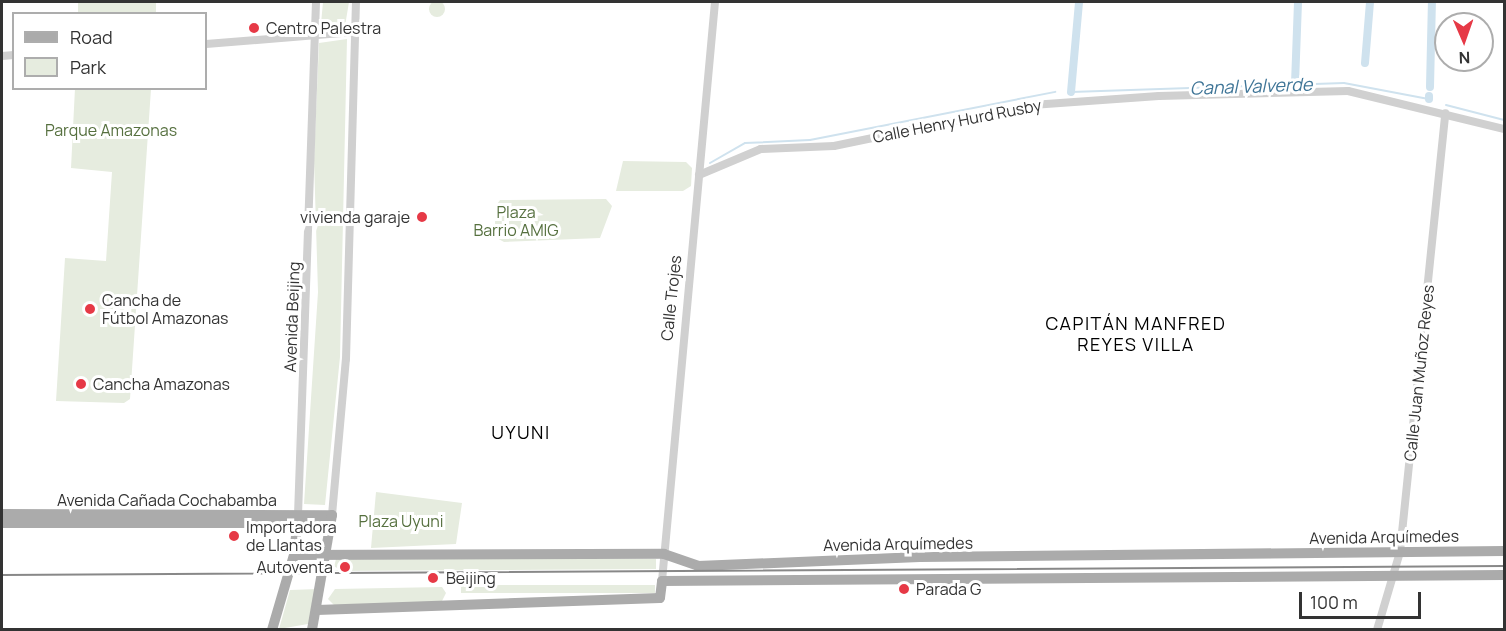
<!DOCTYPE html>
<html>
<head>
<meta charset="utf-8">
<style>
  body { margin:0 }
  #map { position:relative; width:1506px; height:631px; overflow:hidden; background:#fff; font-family:Manrope,sans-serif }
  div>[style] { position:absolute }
  .green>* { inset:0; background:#e6ecdf; transform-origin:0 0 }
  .round { border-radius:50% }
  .stream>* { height:2px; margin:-1px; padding:0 1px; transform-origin:1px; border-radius:1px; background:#cfe2ee }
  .canal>* { height:8px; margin:-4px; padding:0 4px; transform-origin:4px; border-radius:4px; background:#cfe2ee }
  .minor>* { height:8px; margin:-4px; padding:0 4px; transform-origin:4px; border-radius:4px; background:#d0d0d0 }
  .major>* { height:10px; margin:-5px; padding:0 5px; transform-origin:5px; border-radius:5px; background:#ababab }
  .tram>* { height:1.5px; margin:-0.75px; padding:0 0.75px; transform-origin:0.75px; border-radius:0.75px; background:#888 }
  .dots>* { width:16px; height:16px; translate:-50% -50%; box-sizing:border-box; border:3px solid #fff; border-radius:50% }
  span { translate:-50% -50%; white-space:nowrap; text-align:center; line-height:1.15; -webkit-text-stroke:6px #fff; paint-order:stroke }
  .poi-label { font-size:16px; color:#333 }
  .left { translate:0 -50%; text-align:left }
  .right { translate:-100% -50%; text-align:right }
  .street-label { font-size:16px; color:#333 }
  .park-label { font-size:16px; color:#56703f }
  .water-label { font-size:18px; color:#3f7597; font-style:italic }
  .neighbourhood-label { font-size:18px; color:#000; letter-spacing:1.5px }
  .frame { position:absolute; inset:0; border:3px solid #333; pointer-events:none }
  .legend { position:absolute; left:12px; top:12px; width:195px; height:78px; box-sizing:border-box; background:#fff; border:2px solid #adadad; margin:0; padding:8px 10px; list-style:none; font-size:18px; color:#333 }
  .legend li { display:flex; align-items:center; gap:12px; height:30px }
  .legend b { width:30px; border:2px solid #adadad }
  .north { position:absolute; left:1434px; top:12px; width:60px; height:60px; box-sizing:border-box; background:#fff; border:2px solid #adadad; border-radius:50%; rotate:178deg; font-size:16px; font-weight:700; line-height:24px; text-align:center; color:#333 }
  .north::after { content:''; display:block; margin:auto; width:21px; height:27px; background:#e63946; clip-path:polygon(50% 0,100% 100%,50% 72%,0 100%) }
  .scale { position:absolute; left:1299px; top:592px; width:122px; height:27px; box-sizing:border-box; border:3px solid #333; border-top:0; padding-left:8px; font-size:18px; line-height:21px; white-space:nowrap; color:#333; -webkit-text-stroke:4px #fff; paint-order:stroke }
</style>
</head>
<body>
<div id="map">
  <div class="green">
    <div class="round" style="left:429px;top:1px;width:16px;height:16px"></div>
    <div style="left:78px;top:2px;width:78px;height:11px"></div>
    <div style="clip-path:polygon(323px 2px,349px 2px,345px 26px,320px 34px)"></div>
    <div style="clip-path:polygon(347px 39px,340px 357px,325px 505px,304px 504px,318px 292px,314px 160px,319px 43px)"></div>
    <div style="clip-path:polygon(75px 88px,151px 89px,130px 399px,124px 403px,56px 401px,65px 258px,106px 261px,112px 172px,71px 168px)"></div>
    <div style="clip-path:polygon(623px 161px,686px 162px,692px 168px,691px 186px,683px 191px,616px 191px)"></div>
    <div style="clip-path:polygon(606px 199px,612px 206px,600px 238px,504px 242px,495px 237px,495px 207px,500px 200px)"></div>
    <div style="clip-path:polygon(376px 492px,462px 503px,456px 544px,371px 548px)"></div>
    <div style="clip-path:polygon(336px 559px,656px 559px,656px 569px,333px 571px)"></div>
    <div style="left:655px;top:585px;width:8px;height:194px;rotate:90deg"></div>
    <div style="clip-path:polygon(442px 587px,446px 593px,441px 603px,334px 605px,328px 599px,335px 589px)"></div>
    <div style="clip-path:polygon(318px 589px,308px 624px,279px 629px,290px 590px)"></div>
  </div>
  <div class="stream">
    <div style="left:1071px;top:92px;width:273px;rotate:-1.9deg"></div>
    <div style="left:1344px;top:83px;width:86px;rotate:10.7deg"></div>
    <div style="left:1446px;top:105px;width:60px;rotate:14.5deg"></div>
    <div style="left:710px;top:163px;width:40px;rotate:-29.7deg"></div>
    <div style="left:745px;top:143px;width:65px;rotate:-2.6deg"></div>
    <div style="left:810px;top:140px;width:250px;rotate:-11.1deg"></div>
  </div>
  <div class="canal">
    <div style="left:1365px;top:63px;width:61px;rotate:-85.3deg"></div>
    <div style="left:1295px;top:84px;width:82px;rotate:-87.9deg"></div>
    <div style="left:1430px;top:87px;width:85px;rotate:-88.7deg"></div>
    <div style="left:1071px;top:92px;width:90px;rotate:-84.9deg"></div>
    <div style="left:1429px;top:99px;width:3px;rotate:-90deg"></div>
  </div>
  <div class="minor">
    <div style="left:206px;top:44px;width:148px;rotate:-4.6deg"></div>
    <div style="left:2px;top:56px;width:12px;rotate:-5deg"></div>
    <div style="left:699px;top:175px;width:67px;rotate:-22.8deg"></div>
    <div style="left:761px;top:149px;width:73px;rotate:-2.4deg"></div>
    <div style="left:834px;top:146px;width:202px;rotate:-11.7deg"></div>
    <div style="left:1032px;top:105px;width:127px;rotate:-4.1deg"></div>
    <div style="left:1159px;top:96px;width:189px;rotate:-1.5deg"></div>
    <div style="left:1348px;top:91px;width:161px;rotate:13.7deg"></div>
    <div style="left:298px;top:515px;width:513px;rotate:-87.99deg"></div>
    <div style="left:332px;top:515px;width:157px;rotate:-84.9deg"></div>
    <div style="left:346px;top:359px;width:357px;rotate:-88.4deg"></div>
    <div style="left:662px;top:581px;width:581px;rotate:-84.77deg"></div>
    <div style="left:1377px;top:630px;width:81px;rotate:-73.6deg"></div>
    <div style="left:1400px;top:552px;width:441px;rotate:-84.1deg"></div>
  </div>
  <div class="major">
    <div style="left:2px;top:514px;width:330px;rotate:0.2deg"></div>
    <div style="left:332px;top:515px;width:117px;rotate:99.9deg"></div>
    <div style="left:2px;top:523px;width:329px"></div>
    <div style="left:294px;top:555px;width:370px;rotate:-0.2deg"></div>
    <div style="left:664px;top:554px;width:36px;rotate:19deg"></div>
    <div style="left:698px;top:566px;width:222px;rotate:-2.3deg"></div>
    <div style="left:920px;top:557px;width:584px;rotate:-0.59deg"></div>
    <div style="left:317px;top:610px;width:343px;rotate:-2deg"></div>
    <div style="left:660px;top:598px;width:17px;rotate:-83deg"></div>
    <div style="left:662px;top:581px;width:842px;rotate:-0.41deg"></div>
    <div style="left:272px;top:630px;width:78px;rotate:-73.7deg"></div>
    <div style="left:294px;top:555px;width:37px;rotate:-84deg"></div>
  </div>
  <div class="tram">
    <div style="left:2px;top:575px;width:1502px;rotate:-0.34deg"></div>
  </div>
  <div class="dots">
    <div style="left:254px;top:28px;background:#e63946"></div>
    <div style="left:422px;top:217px;background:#e63946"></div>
    <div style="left:90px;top:309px;background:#e63946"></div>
    <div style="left:81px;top:384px;background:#e63946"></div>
    <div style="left:234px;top:536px;background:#e63946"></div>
    <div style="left:345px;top:567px;background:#e63946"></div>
    <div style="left:433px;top:578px;background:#e63946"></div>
    <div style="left:904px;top:589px;background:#e63946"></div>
  </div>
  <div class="poi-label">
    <span class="left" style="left:266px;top:28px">Centro Palestra</span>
    <span class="right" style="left:410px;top:217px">vivienda garaje</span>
    <span class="left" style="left:102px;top:309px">Cancha de<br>Fútbol Amazonas</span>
    <span class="left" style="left:93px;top:384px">Cancha Amazonas</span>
    <span class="left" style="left:246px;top:536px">Importadora<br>de Llantas</span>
    <span class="right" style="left:333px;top:567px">Autoventa</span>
    <span class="left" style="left:446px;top:578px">Beijing</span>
    <span class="left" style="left:916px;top:589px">Parada G</span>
  </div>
  <div class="street-label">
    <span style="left:957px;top:121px;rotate:-11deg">Calle Henry Hurd Rusby</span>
    <span style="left:671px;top:298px;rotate:-84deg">Calle Trojes</span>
    <span style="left:292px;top:317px;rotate:-88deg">Avenida Beijing</span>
    <span style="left:1419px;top:373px;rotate:-84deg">Calle Juan Muñoz Reyes</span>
    <span style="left:167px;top:500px">Avenida Cañada Cochabamba</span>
    <span style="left:1384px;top:537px;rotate:-1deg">Avenida Arquímedes</span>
    <span style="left:898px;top:544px;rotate:-1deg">Avenida Arquímedes</span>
  </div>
  <div class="park-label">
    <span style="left:111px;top:130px">Parque Amazonas</span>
    <span style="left:516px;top:221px">Plaza<br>Barrio AMIG</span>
    <span style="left:401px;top:521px">Plaza Uyuni</span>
  </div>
  <div class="water-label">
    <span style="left:1251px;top:86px;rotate:-2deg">Canal Valverde</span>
  </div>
  <div class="neighbourhood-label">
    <span style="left:1136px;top:334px">CAPITÁN MANFRED<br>REYES VILLA</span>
    <span style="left:521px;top:432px">UYUNI</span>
  </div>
  <div class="frame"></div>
  <ul class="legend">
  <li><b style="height:8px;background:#ababab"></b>Road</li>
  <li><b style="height:16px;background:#e6ecdf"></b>Park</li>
  </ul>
  <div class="north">N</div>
  <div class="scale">100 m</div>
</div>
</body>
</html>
